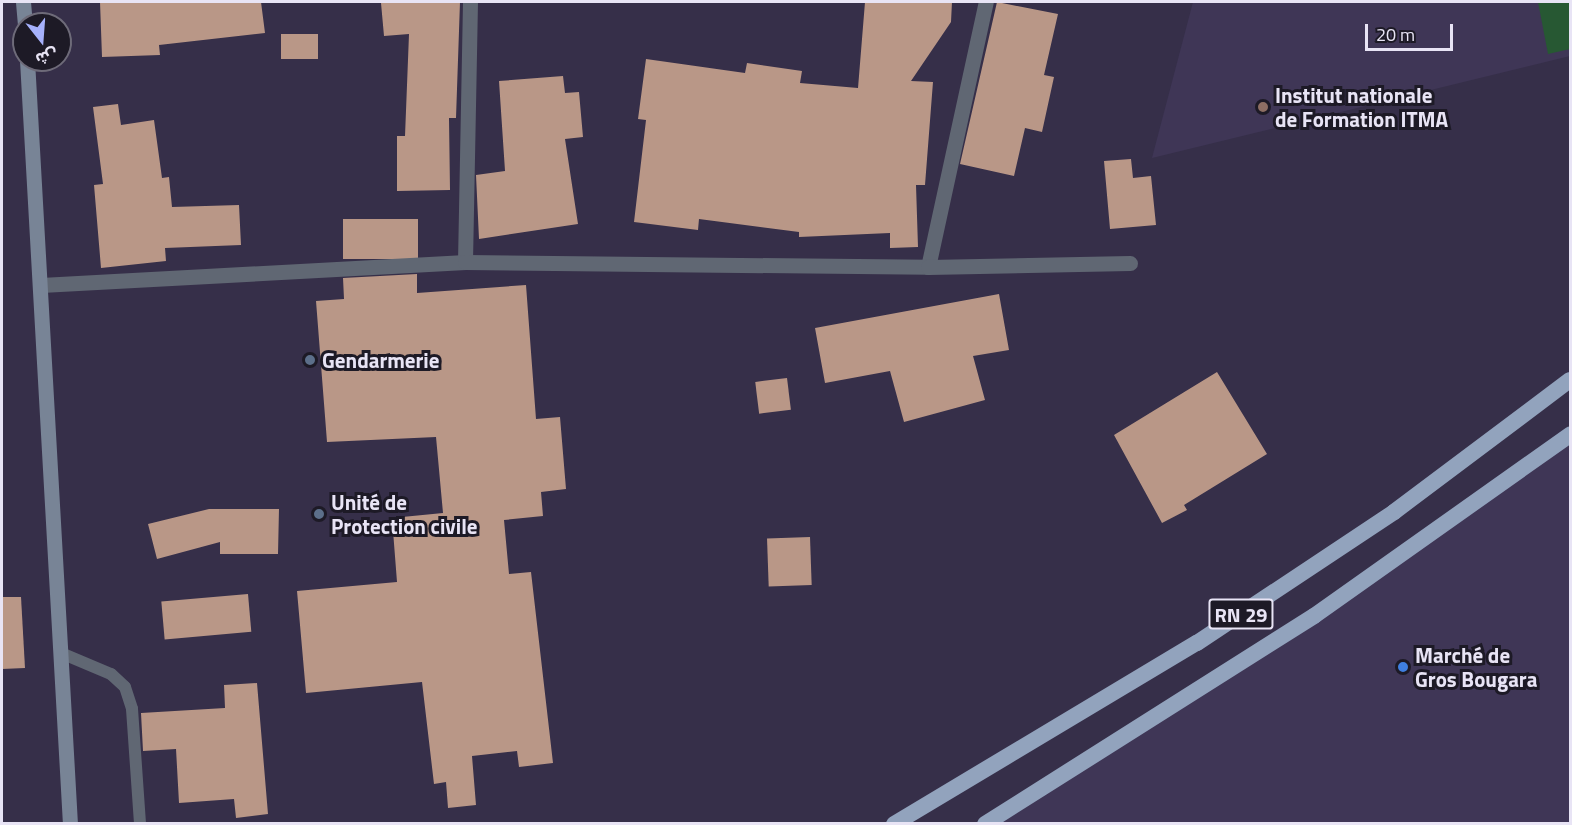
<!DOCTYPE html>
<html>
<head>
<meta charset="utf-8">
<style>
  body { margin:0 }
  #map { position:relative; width:1572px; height:825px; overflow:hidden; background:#362f49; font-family:"Titillium Web","Noto Sans Arabic",sans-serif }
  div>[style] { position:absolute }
  .built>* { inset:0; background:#3f3656 }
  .green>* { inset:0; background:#275833 }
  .building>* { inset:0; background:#b99787; transform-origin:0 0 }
  .service>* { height:12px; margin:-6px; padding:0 6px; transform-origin:6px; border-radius:6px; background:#606773 }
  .minor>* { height:15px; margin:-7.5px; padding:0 7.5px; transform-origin:7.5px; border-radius:7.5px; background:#606773 }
  .secondary>* { height:15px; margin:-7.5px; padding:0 7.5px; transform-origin:7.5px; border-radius:7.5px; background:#788496 }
  .trunk>* { height:16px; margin:-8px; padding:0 8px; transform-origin:8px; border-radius:8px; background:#92a3bd }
  .dots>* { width:16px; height:16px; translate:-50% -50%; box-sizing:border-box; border:3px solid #1d1a26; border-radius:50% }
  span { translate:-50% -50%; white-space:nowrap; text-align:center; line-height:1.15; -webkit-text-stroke:6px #1d1a26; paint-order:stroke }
  .shield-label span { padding:2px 4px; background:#1d1a26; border:2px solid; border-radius:4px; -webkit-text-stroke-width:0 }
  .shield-label { font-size:20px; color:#e8e4f5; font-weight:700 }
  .poi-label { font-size:21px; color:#e8e4f5; font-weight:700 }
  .left { translate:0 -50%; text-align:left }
  .frame { position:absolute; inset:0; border:3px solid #e8e4f5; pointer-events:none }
  .north { position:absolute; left:12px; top:12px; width:60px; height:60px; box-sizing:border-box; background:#1d1a26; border:2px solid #6e6b79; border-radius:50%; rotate:163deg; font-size:16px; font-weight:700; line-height:24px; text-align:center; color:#e8e4f5 }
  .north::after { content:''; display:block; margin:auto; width:21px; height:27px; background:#a6b1fc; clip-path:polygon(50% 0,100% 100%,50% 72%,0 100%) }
  .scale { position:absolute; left:1365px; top:24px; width:88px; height:27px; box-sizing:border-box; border:3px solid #e8e4f5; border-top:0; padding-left:8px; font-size:18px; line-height:21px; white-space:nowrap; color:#e8e4f5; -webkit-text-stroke:4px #1d1a26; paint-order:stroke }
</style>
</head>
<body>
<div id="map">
  <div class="built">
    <div style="clip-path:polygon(1193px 2px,1570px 2px,1570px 56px,1152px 158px)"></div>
    <div style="clip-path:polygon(1570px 435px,1570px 823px,985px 824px,1158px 717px)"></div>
  </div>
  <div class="green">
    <div style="clip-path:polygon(1538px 2px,1570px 2px,1570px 49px,1548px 54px)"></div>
  </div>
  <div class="building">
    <div style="clip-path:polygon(100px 2px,261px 2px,265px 33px,159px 45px,160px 55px,102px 57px)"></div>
    <div style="clip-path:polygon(394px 2px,460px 2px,456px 118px,449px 118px,450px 190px,397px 191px,397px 136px,405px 136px,409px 34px,384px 36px,381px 3px)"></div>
    <div style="clip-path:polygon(865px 2px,952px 2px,951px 22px,911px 81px,933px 82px,925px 185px,916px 185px,918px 247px,890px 248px,890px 233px,799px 237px,799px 232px,699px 219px,698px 230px,634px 222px,646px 120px,638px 119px,646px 59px,745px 73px,747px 63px,802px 71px,800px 83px,858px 88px)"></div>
    <div style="clip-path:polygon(997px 2px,1058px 14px,1044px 75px,1054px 77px,1042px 132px,1025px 128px,1014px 176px,960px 164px)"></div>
    <div style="left:281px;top:34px;width:37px;height:25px"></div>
    <div style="clip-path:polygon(563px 76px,565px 93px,579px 92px,583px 137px,565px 139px,578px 224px,479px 239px,476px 175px,505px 171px,499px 81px)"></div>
    <div style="clip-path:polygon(118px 104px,121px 125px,154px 120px,162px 178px,169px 177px,172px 207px,239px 205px,241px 245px,165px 248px,166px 261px,101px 268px,94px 185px,103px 184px,93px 107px)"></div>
    <div style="clip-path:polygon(1131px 159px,1133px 178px,1151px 176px,1156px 225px,1110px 229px,1104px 161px)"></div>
    <div style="left:343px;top:219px;width:75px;height:40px"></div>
    <div style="clip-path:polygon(417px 274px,417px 293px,526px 285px,536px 419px,560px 417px,566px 489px,541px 492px,543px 516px,504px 520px,509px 574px,531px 572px,553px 763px,519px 767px,517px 751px,472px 756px,476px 805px,448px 808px,446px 782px,434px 784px,422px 682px,306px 693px,297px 591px,397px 582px,392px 518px,443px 513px,436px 437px,327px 442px,316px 301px,344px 299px,343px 278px)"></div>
    <div style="clip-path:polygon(999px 294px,1009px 350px,973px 356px,985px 400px,904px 422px,890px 371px,825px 383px,815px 328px)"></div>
    <div style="clip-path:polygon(1217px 372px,1267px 454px,1184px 505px,1187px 510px,1162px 523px,1114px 435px)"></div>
    <div style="left:787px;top:378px;width:32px;height:32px;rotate:83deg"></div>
    <div style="clip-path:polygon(209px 509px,279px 509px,278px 554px,220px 554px,220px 542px,157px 559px,148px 524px)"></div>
    <div style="left:810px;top:537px;width:48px;height:43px;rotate:88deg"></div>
    <div style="left:248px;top:594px;width:38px;height:87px;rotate:85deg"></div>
    <div style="clip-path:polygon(2px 597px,21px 597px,25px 668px,2px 669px)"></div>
    <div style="clip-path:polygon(257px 683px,268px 814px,236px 818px,234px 799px,179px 803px,176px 749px,143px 751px,141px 713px,225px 708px,224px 685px)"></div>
  </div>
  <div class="service">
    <div style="left:61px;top:653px;width:54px;rotate:22.8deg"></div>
    <div style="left:111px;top:674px;width:19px;rotate:43deg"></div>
    <div style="left:125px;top:687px;width:23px;rotate:72deg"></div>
    <div style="left:132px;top:709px;width:115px;rotate:86deg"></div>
  </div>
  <div class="minor">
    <div style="left:465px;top:262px;width:260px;rotate:-88.9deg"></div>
    <div style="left:928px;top:267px;width:271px;rotate:-77.7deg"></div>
    <div style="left:41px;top:285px;width:425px;rotate:-3.1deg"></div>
    <div style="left:465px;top:262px;width:463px;rotate:0.6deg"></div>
    <div style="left:928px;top:267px;width:202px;rotate:-1.1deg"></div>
  </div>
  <div class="secondary">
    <div style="left:23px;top:2px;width:22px;rotate:85deg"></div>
    <div style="left:27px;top:60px;width:765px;rotate:86.78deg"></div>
  </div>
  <div class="trunk">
    <div style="left:894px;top:824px;width:353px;rotate:-30.9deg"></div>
    <div style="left:1197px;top:643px;width:237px;rotate:-33.6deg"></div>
    <div style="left:1394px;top:512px;width:220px;rotate:-36.9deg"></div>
    <div style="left:985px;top:824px;width:389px;rotate:-32.3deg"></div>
    <div style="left:1314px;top:616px;width:314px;rotate:-35.3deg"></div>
  </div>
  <div class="dots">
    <div style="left:1263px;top:107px;background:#8d6e63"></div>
    <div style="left:310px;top:360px;background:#5c6f8a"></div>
    <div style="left:319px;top:514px;background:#5c6f8a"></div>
    <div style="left:1403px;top:667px;background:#3f7fe0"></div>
  </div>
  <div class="shield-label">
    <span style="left:1241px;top:614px">RN 29</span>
  </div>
  <div class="poi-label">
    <span class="left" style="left:1275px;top:107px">Institut nationale<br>de Formation ITMA</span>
    <span class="left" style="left:322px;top:360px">Gendarmerie</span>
    <span class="left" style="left:331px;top:514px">Unité de<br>Protection civile</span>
    <span class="left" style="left:1415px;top:667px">Marché de<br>Gros Bougara</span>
  </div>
  <div class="frame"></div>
  <div class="north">ش</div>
  <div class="scale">20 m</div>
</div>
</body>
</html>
